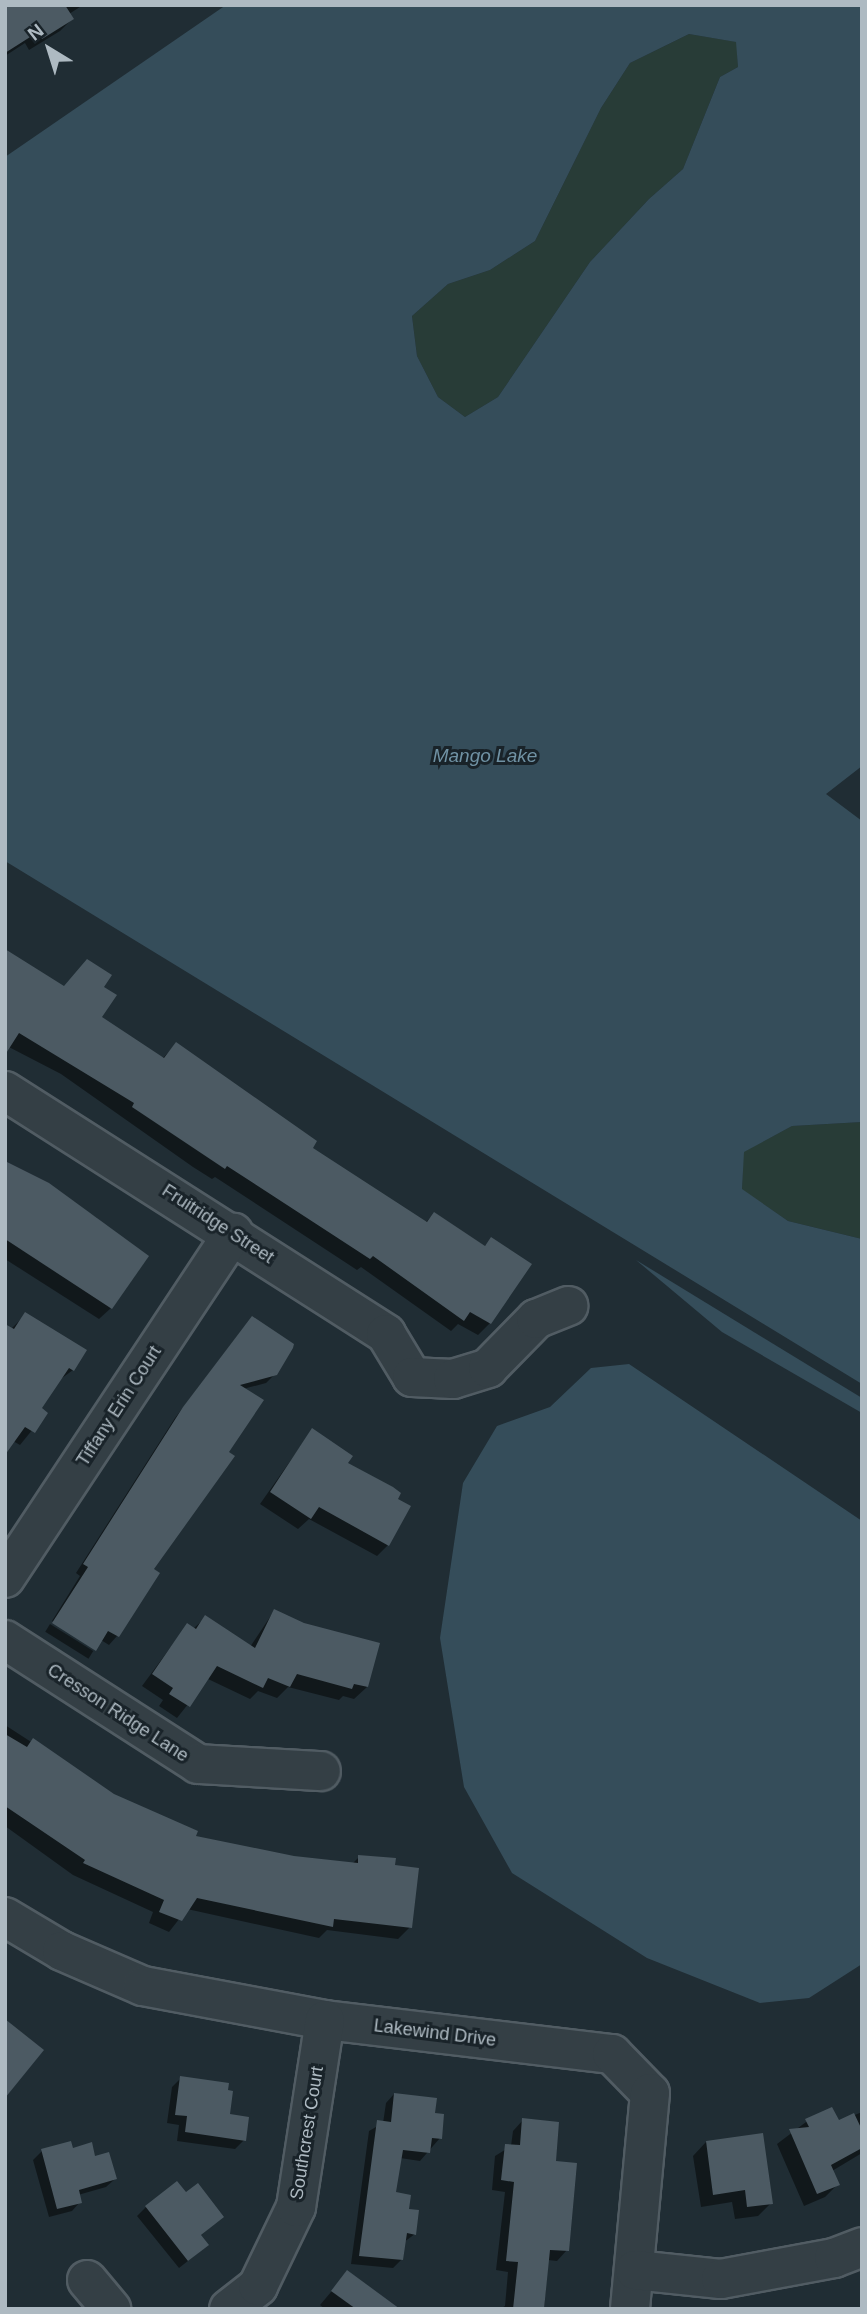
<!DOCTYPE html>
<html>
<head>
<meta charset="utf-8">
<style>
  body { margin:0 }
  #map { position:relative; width:867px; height:2314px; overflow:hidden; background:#202d34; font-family:Arial,sans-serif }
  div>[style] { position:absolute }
  .green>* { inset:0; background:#283c37 }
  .water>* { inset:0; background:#354d5a }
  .shadow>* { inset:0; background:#0007; transform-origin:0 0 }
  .building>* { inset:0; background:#4c5a63 }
  .roads { filter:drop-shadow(2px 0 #515c63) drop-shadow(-2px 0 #515c63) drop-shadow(0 2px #515c63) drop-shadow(0 -2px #515c63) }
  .minor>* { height:38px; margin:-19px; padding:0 19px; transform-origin:19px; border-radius:19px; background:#343f45 }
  span { translate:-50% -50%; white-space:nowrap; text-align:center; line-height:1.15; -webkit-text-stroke:6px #192329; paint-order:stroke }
  .street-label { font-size:18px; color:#aebac2 }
  .water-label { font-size:19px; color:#7092a4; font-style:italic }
  .frame { position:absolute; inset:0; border:7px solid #aebac2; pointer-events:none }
  .north { position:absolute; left:14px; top:14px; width:70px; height:70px; -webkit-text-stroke:5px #192329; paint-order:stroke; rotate:322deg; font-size:19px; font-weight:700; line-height:28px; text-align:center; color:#aebac2 }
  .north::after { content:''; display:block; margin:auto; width:24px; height:32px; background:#aebac2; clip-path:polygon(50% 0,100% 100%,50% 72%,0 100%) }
</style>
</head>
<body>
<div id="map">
  <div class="green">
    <div style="clip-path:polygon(689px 34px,737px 42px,738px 67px,720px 77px,683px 169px,649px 199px,590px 262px,498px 397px,465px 417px,438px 397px,417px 356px,412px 316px,448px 284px,490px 270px,535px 241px,601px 108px,630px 63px)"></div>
    <div style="clip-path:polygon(862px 1122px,862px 1239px,788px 1221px,742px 1190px,743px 1152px,792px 1126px)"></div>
  </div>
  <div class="water">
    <div style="clip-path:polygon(evenodd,226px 5px,862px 5px,862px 766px,826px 794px,862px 821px,862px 1122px,792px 1126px,744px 1152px,742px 1189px,788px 1221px,862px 1239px,862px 1384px,5px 861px,5px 157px,226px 5px,689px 34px,736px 42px,738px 67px,720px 77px,683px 169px,649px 199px,590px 262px,498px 397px,465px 417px,438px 397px,417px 356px,412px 316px,448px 284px,490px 270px,535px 241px,601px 108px,630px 63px,689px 34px)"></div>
    <div style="clip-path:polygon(636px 1260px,862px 1398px,862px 1413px,722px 1332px)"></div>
    <div style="clip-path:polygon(629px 1364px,862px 1521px,862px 1964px,809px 1998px,760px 2003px,647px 1958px,512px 1873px,464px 1787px,440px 1638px,463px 1483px,497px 1426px,550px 1407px,591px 1368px)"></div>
  </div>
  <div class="shadow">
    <div style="clip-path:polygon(5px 5px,83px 5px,69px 14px,72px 19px,60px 31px,29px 50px,25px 43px,5px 56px)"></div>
    <div style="clip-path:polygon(63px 988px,102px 988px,100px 1018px,162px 1059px,176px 1044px,310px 1149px,425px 1223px,434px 1214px,484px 1247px,491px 1239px,490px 1323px,478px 1335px,458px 1324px,451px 1331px,361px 1267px,357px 1270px,215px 1177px,212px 1179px,193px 1167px,61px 1074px,5px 1045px)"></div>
    <div style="clip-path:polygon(5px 1163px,97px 1218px,111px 1308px,99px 1319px,5px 1259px)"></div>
    <div style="clip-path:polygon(26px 1314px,73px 1370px,58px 1381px,40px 1409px,46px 1413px,20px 1445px,13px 1441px,11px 1329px)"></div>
    <div style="clip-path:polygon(244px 1327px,275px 1374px,266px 1383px,243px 1389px,152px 1569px,158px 1573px,117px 1636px,109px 1645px,101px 1640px,95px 1648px,52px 1621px,80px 1576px,76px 1573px,175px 1418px)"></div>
    <div style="clip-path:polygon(312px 1430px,345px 1464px,388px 1545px,377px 1556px,309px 1519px,298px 1529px,260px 1504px)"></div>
    <div style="clip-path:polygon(274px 1611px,367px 1687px,354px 1699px,343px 1696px,339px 1700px,288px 1687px,277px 1698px,258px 1691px,250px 1699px,208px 1679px,177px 1718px,159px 1706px,163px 1700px,142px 1686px,187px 1625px,193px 1629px,205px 1618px,250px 1647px)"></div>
    <div style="left:50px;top:1624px;width:51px;height:9px;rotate:32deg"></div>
    <div style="clip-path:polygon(5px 1725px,113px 1795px,193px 1838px,294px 1858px,352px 1864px,359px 1857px,410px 1927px,398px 1939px,327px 1930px,319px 1938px,187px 1909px,169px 1932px,149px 1923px,153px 1912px,73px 1875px,5px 1826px)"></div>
    <div style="clip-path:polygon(181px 2078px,228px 2115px,244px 2140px,235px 2149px,177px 2141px,179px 2125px,167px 2123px,172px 2087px)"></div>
    <div style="clip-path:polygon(394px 2094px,433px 2115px,440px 2138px,420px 2161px,400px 2158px,394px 2194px,407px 2211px,415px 2234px,404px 2242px,402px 2259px,393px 2268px,351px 2264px,369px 2131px,383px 2123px,386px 2103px)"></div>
    <div style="clip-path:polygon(862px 2112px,862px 2153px,832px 2171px,838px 2184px,825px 2197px,804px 2206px,777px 2144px,810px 2119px,838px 2122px)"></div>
    <div style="clip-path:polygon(523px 2120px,554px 2163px,567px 2250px,557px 2261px,548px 2260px,544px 2309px,500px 2309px,505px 2306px,508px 2272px,496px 2270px,505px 2192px,492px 2190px,495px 2156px,511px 2146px,513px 2131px)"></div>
    <div style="clip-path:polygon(706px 2142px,771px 2203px,758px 2216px,735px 2219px,732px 2202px,701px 2207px,693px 2156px)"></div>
    <div style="clip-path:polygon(72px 2150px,94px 2158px,115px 2179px,106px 2187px,78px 2195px,80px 2202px,72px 2211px,49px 2217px,33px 2160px,42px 2151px)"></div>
    <div style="clip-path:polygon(146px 2207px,222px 2217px,200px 2236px,198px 2253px,179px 2268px,137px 2216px)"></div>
    <div style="clip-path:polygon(347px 2273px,390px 2309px,325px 2309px,320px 2305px)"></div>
  </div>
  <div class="building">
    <div style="clip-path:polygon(5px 5px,65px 5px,74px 19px,42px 39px,38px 32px,5px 53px)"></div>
    <div style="clip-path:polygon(5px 949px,64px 986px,87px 959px,112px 975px,104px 987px,117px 995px,102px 1017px,164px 1058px,176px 1042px,317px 1141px,313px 1148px,427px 1222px,434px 1212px,485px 1246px,491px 1237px,532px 1264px,491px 1324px,470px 1312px,464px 1321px,373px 1256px,370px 1259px,227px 1166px,225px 1169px,132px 1107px,134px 1103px,19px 1033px,5px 1055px)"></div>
    <div style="clip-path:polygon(5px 1161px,49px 1183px,149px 1256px,112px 1309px,5px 1239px)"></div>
    <div style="clip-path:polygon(25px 1312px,87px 1350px,74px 1371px,69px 1368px,42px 1408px,48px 1413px,35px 1433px,25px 1427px,5px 1455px,5px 1324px,14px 1329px)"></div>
    <div style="clip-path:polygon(252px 1316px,294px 1344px,293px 1348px,277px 1375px,240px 1385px,264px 1400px,229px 1452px,235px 1456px,154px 1569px,160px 1573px,119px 1637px,108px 1631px,96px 1651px,52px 1623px,88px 1567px,83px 1564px,183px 1407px)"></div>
    <div style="clip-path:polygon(312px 1428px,353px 1456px,348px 1463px,393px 1487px,401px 1493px,398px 1499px,411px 1506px,389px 1546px,319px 1507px,311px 1519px,270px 1492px)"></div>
    <div style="clip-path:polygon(274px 1609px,304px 1623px,380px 1643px,368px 1687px,354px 1684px,352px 1689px,297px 1674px,290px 1687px,268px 1678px,263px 1688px,217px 1666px,190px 1707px,169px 1694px,173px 1688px,152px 1674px,187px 1623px,196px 1629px,205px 1615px,255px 1648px)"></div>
    <div style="clip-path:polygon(5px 1734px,27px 1747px,33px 1738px,114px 1794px,198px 1831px,196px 1836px,294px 1856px,358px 1863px,358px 1855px,396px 1858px,395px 1865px,419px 1868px,412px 1928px,334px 1919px,333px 1927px,197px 1898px,182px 1921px,159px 1912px,164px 1900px,83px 1863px,85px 1860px,5px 1806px)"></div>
    <div style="clip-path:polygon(5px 2019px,44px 2050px,5px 2098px)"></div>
    <div style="clip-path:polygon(180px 2076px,229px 2083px,228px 2090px,233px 2091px,230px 2114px,249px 2117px,246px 2141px,185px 2132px,187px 2116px,175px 2115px)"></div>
    <div style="clip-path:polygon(394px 2093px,437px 2098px,435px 2113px,444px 2114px,442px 2139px,432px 2138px,430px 2153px,403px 2150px,396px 2192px,411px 2195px,409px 2209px,419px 2210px,416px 2235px,407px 2233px,403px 2260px,359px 2256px,377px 2120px,391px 2122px)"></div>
    <div style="clip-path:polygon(832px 2107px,839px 2120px,854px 2113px,862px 2130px,862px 2148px,831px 2165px,840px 2185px,817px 2194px,789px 2129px,809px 2127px,805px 2119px)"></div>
    <div style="clip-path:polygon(522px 2118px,559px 2122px,556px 2161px,577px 2163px,569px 2251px,550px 2250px,544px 2309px,513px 2309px,518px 2262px,506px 2261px,514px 2182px,501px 2180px,505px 2144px,520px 2145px)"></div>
    <div style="clip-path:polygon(763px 2133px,773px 2204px,747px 2207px,745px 2190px,713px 2195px,706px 2141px)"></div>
    <div style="clip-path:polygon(71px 2141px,73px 2148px,92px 2142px,95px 2156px,109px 2152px,117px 2179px,79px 2190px,82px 2203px,57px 2209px,41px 2149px)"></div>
    <div style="clip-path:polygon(177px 2181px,186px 2192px,198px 2183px,224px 2217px,201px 2235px,209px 2245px,188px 2261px,145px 2206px)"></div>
    <div style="clip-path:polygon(347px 2270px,400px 2309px,356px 2309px,331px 2291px)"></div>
  </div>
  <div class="roads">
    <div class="minor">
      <div style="left:5px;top:1091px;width:452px;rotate:32.5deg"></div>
      <div style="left:386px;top:1334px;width:50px;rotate:58.8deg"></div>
      <div style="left:412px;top:1377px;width:41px;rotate:2.8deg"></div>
      <div style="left:453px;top:1379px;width:37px;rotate:-17deg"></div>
      <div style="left:488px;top:1368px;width:69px;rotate:-45.6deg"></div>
      <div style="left:536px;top:1319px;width:35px;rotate:-22deg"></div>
      <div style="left:5px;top:1578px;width:414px;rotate:-56.5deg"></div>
      <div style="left:5px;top:1640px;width:229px;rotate:32.7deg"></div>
      <div style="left:198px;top:1764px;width:123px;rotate:3.3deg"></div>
      <div style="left:5px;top:1917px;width:66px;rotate:30.8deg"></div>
      <div style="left:62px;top:1951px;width:88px;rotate:23.4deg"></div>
      <div style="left:143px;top:1986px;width:185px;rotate:10.6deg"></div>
      <div style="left:325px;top:2020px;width:289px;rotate:6.8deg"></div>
      <div style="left:612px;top:2054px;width:54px;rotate:45.7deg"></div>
      <div style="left:650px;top:2093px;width:217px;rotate:95.3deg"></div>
      <div style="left:635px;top:2270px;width:86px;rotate:6deg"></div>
      <div style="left:721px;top:2279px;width:115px;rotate:-10.5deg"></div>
      <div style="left:834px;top:2258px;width:30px;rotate:-21deg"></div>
      <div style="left:87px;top:2280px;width:38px;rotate:50deg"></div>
      <div style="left:229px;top:2309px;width:37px;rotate:-38deg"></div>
      <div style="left:258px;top:2286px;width:88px;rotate:-64.3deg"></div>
      <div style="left:296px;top:2207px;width:189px;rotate:-81.2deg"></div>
    </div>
  </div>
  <div class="street-label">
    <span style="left:218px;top:1224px;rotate:33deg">Fruitridge Street</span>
    <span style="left:119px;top:1406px;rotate:-57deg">Tiffany Erin Court</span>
    <span style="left:118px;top:1713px;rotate:33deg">Cresson Ridge Lane</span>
    <span style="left:435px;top:2033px;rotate:7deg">Lakewind Drive</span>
    <span style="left:307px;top:2133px;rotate:-81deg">Southcrest Court</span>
  </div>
  <div class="water-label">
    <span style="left:485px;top:756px">Mango Lake</span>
  </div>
  <div class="frame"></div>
  <div class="north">N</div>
</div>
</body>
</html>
